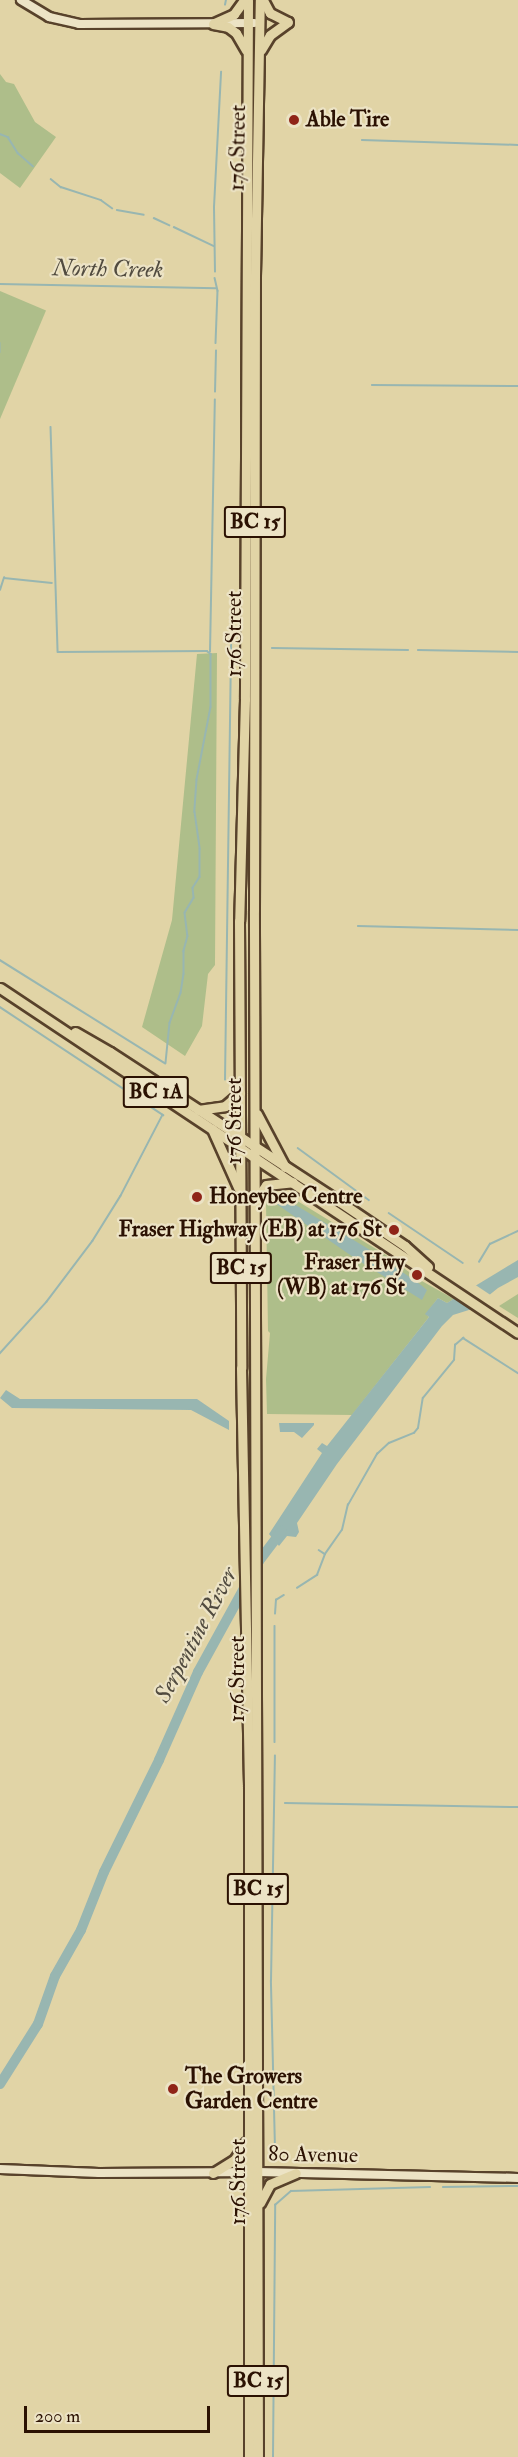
<!DOCTYPE html>
<html>
<head>
<meta charset="utf-8">
<style>
  body { margin:0 }
  #map { position:relative; width:518px; height:2457px; overflow:hidden; background:#e1d4a6; font-family:"IM FELL Double Pica",serif }
  div>[style] { position:absolute }
  .green>* { inset:0; background:#aebe8a; transform-origin:0 0 }
  .water>* { inset:0; background:#98b6b1 }
  .pier>* { inset:0; background:#e1d4a6 }
  .stream>* { height:1.5px; margin:-0.75px; padding:0 0.75px; transform-origin:0.75px; border-radius:0.75px; background:#98b6b1 }
  .river>* { height:10px; margin:-5px; padding:0 5px; transform-origin:5px; border-radius:5px; background:#98b6b1 }
  .roads { filter:drop-shadow(2px 0 #58422b) drop-shadow(-2px 0 #58422b) drop-shadow(0 2px #58422b) drop-shadow(0 -2px #58422b) }
  .tertiary>* { height:8px; margin:-4px; padding:0 4px; transform-origin:4px; border-radius:4px; background:#ece3c5 }
  .secondary>* { height:8px; margin:-4px; padding:0 4px; transform-origin:4px; border-radius:4px; background:#ece3c5 }
  .primary>* { height:9px; margin:-4.5px; padding:0 4.5px; transform-origin:4.5px; border-radius:4.5px; background:#e1d4a6 }
  .trunk>* { height:9px; margin:-4.5px; padding:0 4.5px; transform-origin:4.5px; border-radius:4.5px; background:#e1d4a6 }
  .dots>* { width:16px; height:16px; translate:-50% -50%; box-sizing:border-box; border:3px solid #ece3c5; border-radius:50% }
  span { translate:-50% -50%; white-space:nowrap; text-align:center; line-height:1.15; -webkit-text-stroke:4.5px #ece3c5; paint-order:stroke }
  .shield-label span { padding:2px 4px; background:#ece3c5; border:2px solid; border-radius:4px; -webkit-text-stroke-width:0 }
  .shield-label { font-size:21px; color:#2b1102; font-weight:700 }
  .poi-label { font-size:22px; color:#2b1102; font-weight:700 }
  .left { translate:0 -50%; text-align:left }
  .right { translate:-100% -50%; text-align:right }
  .street-label { font-size:22px; color:#2b1102 }
  .water-label { font-size:24px; color:#514b3f; font-style:italic }
  .scale { position:absolute; left:24px; top:2406px; width:186px; height:27px; box-sizing:border-box; border:3px solid #2b1102; border-top:0; padding-left:8px; font-size:18px; line-height:21px; white-space:nowrap; color:#2b1102; -webkit-text-stroke:4px #ece3c5; paint-order:stroke }
</style>
</head>
<body>
<div id="map">
  <div class="green">
    <div style="clip-path:polygon(0 74px,6px 82px,14px 84px,35px 122px,56px 137px,20px 188px,0 173px)"></div>
    <div style="left:0;top:291px;width:50px;height:368px;rotate:23deg"></div>
    <div style="clip-path:polygon(217px 653px,215px 965px,208px 974px,202px 1026px,185px 1056px,142px 1027px,172px 920px,197px 654px)"></div>
    <div style="clip-path:polygon(279px 1193px,299px 1202px,386px 1255px,420px 1280px,454px 1299px,447px 1303px,438px 1298px,426px 1314px,429px 1317px,352px 1415px,267px 1414px,266px 1379px,270px 1333px,268px 1331px,266px 1203px,268px 1197px)"></div>
    <div style="clip-path:polygon(518px 1294px,518px 1318px,499px 1306px)"></div>
  </div>
  <div class="water">
    <div style="clip-path:polygon(277px 1196px,289px 1201px,375px 1253px,421px 1285px,427px 1290px,422px 1300px,356px 1259px,275px 1203px,271px 1204px,271px 1198px)"></div>
    <div style="clip-path:polygon(518px 1260px,518px 1277px,498px 1288px,472px 1309px,453px 1315px,442px 1326px,337px 1464px,297px 1523px,299px 1532px,296px 1537px,287px 1536px,279px 1546px,269px 1534px,322px 1453px,317px 1449px,322px 1443px,327px 1446px,429px 1317px,425px 1314px,438px 1298px,447px 1303px)"></div>
    <div style="clip-path:polygon(6px 1390px,20px 1399px,197px 1399px,229px 1421px,229px 1430px,191px 1410px,12px 1408px,0 1398px)"></div>
    <div style="clip-path:polygon(279px 1423px,314px 1423px,314px 1425px,302px 1438px,294px 1432px,280px 1432px)"></div>
  </div>
  <div class="pier">
    <div style="clip-path:polygon(474px 1284px,492px 1296px,473px 1311px,452px 1296px)"></div>
  </div>
  <div class="stream">
    <div style="left:225px;top:5px;width:5px;rotate:-79deg"></div>
    <div style="left:0;top:134px;width:9px;rotate:21deg"></div>
    <div style="left:8px;top:137px;width:19px;rotate:58deg"></div>
    <div style="left:18px;top:153px;width:20px;rotate:41deg"></div>
    <div style="left:362px;top:140px;width:156px;rotate:1.8deg"></div>
    <div style="left:51px;top:179px;width:13px;rotate:39deg"></div>
    <div style="left:61px;top:187px;width:42px;rotate:18deg"></div>
    <div style="left:101px;top:200px;width:14px;rotate:36deg"></div>
    <div style="left:117px;top:210px;width:27px;rotate:10deg"></div>
    <div style="left:154px;top:218px;width:17px;rotate:25deg"></div>
    <div style="left:174px;top:227px;width:44px;rotate:25.4deg"></div>
    <div style="left:215px;top:272px;width:65px;rotate:-90.9deg"></div>
    <div style="left:214px;top:207px;width:135px;rotate:-87deg"></div>
    <div style="left:215px;top:278px;width:13px;rotate:77deg"></div>
    <div style="left:218px;top:291px;width:52px;rotate:92.2deg"></div>
    <div style="left:0;top:284px;width:216px;rotate:1.1deg"></div>
    <div style="left:0;top:343px;width:9px;rotate:90deg"></div>
    <div style="left:372px;top:385px;width:146px;rotate:0.4deg"></div>
    <div style="left:215px;top:392px;width:41px;rotate:-88.6deg"></div>
    <div style="left:51px;top:427px;width:225px;rotate:88.2deg"></div>
    <div style="left:58px;top:652px;width:149px;rotate:-0.4deg"></div>
    <div style="left:207px;top:651px;width:5px;rotate:37deg"></div>
    <div style="left:211px;top:654px;width:53px;rotate:90deg"></div>
    <div style="left:211px;top:707px;width:74px;rotate:100.9deg"></div>
    <div style="left:197px;top:780px;width:32px;rotate:94deg"></div>
    <div style="left:195px;top:812px;width:37px;rotate:82deg"></div>
    <div style="left:200px;top:849px;width:28px;rotate:90deg"></div>
    <div style="left:200px;top:877px;width:13px;rotate:122deg"></div>
    <div style="left:193px;top:888px;width:10px;rotate:84deg"></div>
    <div style="left:194px;top:898px;width:17px;rotate:121deg"></div>
    <div style="left:185px;top:913px;width:23px;rotate:83deg"></div>
    <div style="left:188px;top:936px;width:16px;rotate:105deg"></div>
    <div style="left:184px;top:951px;width:23px;rotate:90deg"></div>
    <div style="left:184px;top:974px;width:19px;rotate:99deg"></div>
    <div style="left:181px;top:993px;width:32px;rotate:110deg"></div>
    <div style="left:170px;top:1023px;width:40px;rotate:95.7deg"></div>
    <div style="left:0;top:590px;width:13px;rotate:-72deg"></div>
    <div style="left:4px;top:578px;width:48px;rotate:5.9deg"></div>
    <div style="left:272px;top:648px;width:136px;rotate:0.8deg"></div>
    <div style="left:418px;top:650px;width:100px;rotate:1.1deg"></div>
    <div style="left:210px;top:652px;width:252px;rotate:-88.9deg"></div>
    <div style="left:358px;top:926px;width:160px;rotate:1.4deg"></div>
    <div style="left:0;top:960px;width:195px;rotate:32deg"></div>
    <div style="left:0;top:1007px;width:196px;rotate:33.5deg"></div>
    <div style="left:163px;top:1115px;width:91px;rotate:117.4deg"></div>
    <div style="left:121px;top:1196px;width:53px;rotate:121.9deg"></div>
    <div style="left:93px;top:1241px;width:76px;rotate:127deg"></div>
    <div style="left:47px;top:1302px;width:70px;rotate:132.1deg"></div>
    <div style="left:225px;top:1080px;width:475px;rotate:-89.2deg"></div>
    <div style="left:298px;top:1148px;width:88px;rotate:36.2deg"></div>
    <div style="left:389px;top:1213px;width:89px;rotate:34deg"></div>
    <div style="left:479px;top:1262px;width:21px;rotate:-59deg"></div>
    <div style="left:490px;top:1244px;width:31px;rotate:-25deg"></div>
    <div style="left:319px;top:1550px;width:7px;rotate:34deg"></div>
    <div style="left:325px;top:1554px;width:29px;rotate:-55deg"></div>
    <div style="left:342px;top:1530px;width:26px;rotate:-77deg"></div>
    <div style="left:348px;top:1505px;width:59px;rotate:-60.4deg"></div>
    <div style="left:377px;top:1454px;width:16px;rotate:-43deg"></div>
    <div style="left:389px;top:1443px;width:27px;rotate:-22deg"></div>
    <div style="left:414px;top:1433px;width:6px;rotate:-51deg"></div>
    <div style="left:418px;top:1428px;width:30px;rotate:-81deg"></div>
    <div style="left:423px;top:1398px;width:49px;rotate:-50.8deg"></div>
    <div style="left:454px;top:1360px;width:15px;rotate:-86deg"></div>
    <div style="left:455px;top:1345px;width:11px;rotate:-41deg"></div>
    <div style="left:463px;top:1338px;width:65px;rotate:32.5deg"></div>
    <div style="left:297px;top:1588px;width:24px;rotate:-33deg"></div>
    <div style="left:317px;top:1575px;width:22px;rotate:-69deg"></div>
    <div style="left:275px;top:1614px;width:14px;rotate:-86deg"></div>
    <div style="left:276px;top:1600px;width:9px;rotate:-32deg"></div>
    <div style="left:275px;top:1626px;width:116px;rotate:90deg"></div>
    <div style="left:285px;top:1803px;width:233px;rotate:1deg"></div>
    <div style="left:275px;top:2149px;width:168px;rotate:-91.4deg"></div>
    <div style="left:271px;top:1981px;width:225px;rotate:-89deg"></div>
    <div style="left:443px;top:2187px;width:75px;rotate:-0.8deg"></div>
    <div style="left:273px;top:2457px;width:252px;rotate:-89.5deg"></div>
    <div style="left:275px;top:2205px;width:21px;rotate:-41deg"></div>
    <div style="left:291px;top:2191px;width:139px;rotate:-1.6deg"></div>
  </div>
  <div class="river">
    <div style="left:0;top:2084px;width:71px;rotate:-57.7deg"></div>
    <div style="left:38px;top:2024px;width:51px;rotate:-70.5deg"></div>
    <div style="left:55px;top:1976px;width:53px;rotate:-60.5deg"></div>
    <div style="left:81px;top:1930px;width:62px;rotate:-68.4deg"></div>
    <div style="left:104px;top:1872px;width:125px;rotate:-63.8deg"></div>
    <div style="left:159px;top:1760px;width:96px;rotate:-66.1deg"></div>
    <div style="left:198px;top:1672px;width:127px;rotate:-61.2deg"></div>
    <div style="left:259px;top:1561px;width:38px;rotate:-53deg"></div>
  </div>
  <div class="roads">
    <div class="tertiary">
      <div style="left:21px;top:0;width:33px;rotate:31deg"></div>
      <div style="left:49px;top:17px;width:31px;rotate:13deg"></div>
      <div style="left:79px;top:24px;width:175px;rotate:-0.3deg"></div>
    </div>
    <div class="secondary">
      <div style="left:0;top:2169px;width:99px;rotate:2.3deg"></div>
      <div style="left:99px;top:2173px;width:159px;rotate:-0.4deg"></div>
      <div style="left:258px;top:2172px;width:260px;rotate:1.3deg"></div>
    </div>
    <div class="primary">
      <div style="left:0;top:988px;width:622px;rotate:33.66deg"></div>
      <div style="left:75px;top:1032px;width:40px;rotate:29.7deg"></div>
      <div style="left:110px;top:1052px;width:275px;rotate:33.1deg"></div>
      <div style="left:340px;top:1202px;width:78px;rotate:34.1deg"></div>
      <div style="left:405px;top:1246px;width:31px;rotate:42deg"></div>
    </div>
    <div class="trunk">
      <div style="left:248px;top:0;width:699px;rotate:90.25deg"></div>
      <div style="left:245px;top:699px;width:222px;rotate:91.5deg"></div>
      <div style="left:239px;top:921px;width:447px;rotate:89.7deg"></div>
      <div style="left:241px;top:1368px;width:418px;rotate:88.9deg"></div>
      <div style="left:249px;top:1786px;width:671px;rotate:90deg"></div>
      <div style="left:263px;top:0;width:15px;rotate:62deg"></div>
      <div style="left:270px;top:13px;width:20px;rotate:27deg"></div>
      <div style="left:214px;top:23px;width:22px;rotate:-24deg"></div>
      <div style="left:234px;top:14px;width:17px;rotate:-54deg"></div>
      <div style="left:213px;top:24px;width:15px;rotate:11deg"></div>
      <div style="left:228px;top:27px;width:10px;rotate:37deg"></div>
      <div style="left:236px;top:33px;width:20px;rotate:60deg"></div>
      <div style="left:261px;top:50px;width:17px;rotate:-59deg"></div>
      <div style="left:270px;top:35px;width:22px;rotate:-36deg"></div>
      <div style="left:198px;top:1110px;width:27px;rotate:-8deg"></div>
      <div style="left:225px;top:1106px;width:20px;rotate:-41deg"></div>
      <div style="left:257px;top:1114px;width:60px;rotate:62.2deg"></div>
      <div style="left:212px;top:1129px;width:64px;rotate:65.9deg"></div>
      <div style="left:255px;top:1201px;width:19px;rotate:-55deg"></div>
      <div style="left:266px;top:1185px;width:27px;rotate:-6deg"></div>
      <div style="left:213px;top:2173px;width:26px;rotate:-32deg"></div>
      <div style="left:235px;top:2159px;width:20px;rotate:-57deg"></div>
      <div style="left:260px;top:2203px;width:21px;rotate:-62deg"></div>
      <div style="left:270px;top:2184px;width:28px;rotate:-23deg"></div>
      <div style="left:258px;top:2457px;width:1547px;rotate:-90.15deg"></div>
      <div style="left:254px;top:910px;width:634px;rotate:-89.91deg"></div>
      <div style="left:255px;top:276px;width:276px;rotate:-89deg"></div>
    </div>
  </div>
  <div class="dots">
    <div style="left:294px;top:120px;background:#8f2418"></div>
    <div style="left:197px;top:1197px;background:#8f2418"></div>
    <div style="left:394px;top:1230px;background:#8f2418"></div>
    <div style="left:417px;top:1275px;background:#8f2418"></div>
    <div style="left:173px;top:2089px;background:#8f2418"></div>
  </div>
  <div class="shield-label">
    <span style="left:255px;top:522px">BC 15</span>
    <span style="left:156px;top:1092px">BC 1A</span>
    <span style="left:241px;top:1268px">BC 15</span>
    <span style="left:258px;top:1889px">BC 15</span>
    <span style="left:258px;top:2381px">BC 15</span>
  </div>
  <div class="poi-label">
    <span class="left" style="left:306px;top:120px">Able Tire</span>
    <span class="left" style="left:209px;top:1197px">Honeybee Centre</span>
    <span class="right" style="left:382px;top:1230px">Fraser Highway (EB) at 176 St</span>
    <span class="right" style="left:405px;top:1275px">Fraser Hwy<br>(WB) at 176 St</span>
    <span class="left" style="left:185px;top:2089px">The Growers<br>Garden Centre</span>
  </div>
  <div class="street-label">
    <span style="left:238px;top:148px;rotate:-89deg">176 Street</span>
    <span style="left:235px;top:634px;rotate:-90deg">176 Street</span>
    <span style="left:235px;top:1121px;rotate:-90deg">176 Street</span>
    <span style="left:238px;top:1679px;rotate:-90deg">176 Street</span>
    <span style="left:313px;top:2155px;rotate:1deg">80 Avenue</span>
    <span style="left:239px;top:2182px;rotate:-90deg">176 Street</span>
  </div>
  <div class="water-label">
    <span style="left:108px;top:269px;rotate:1deg">North Creek</span>
    <span style="left:196px;top:1635px;rotate:-62deg">Serpentine River</span>
  </div>
  <div class="scale">200 m</div>
</div>
</body>
</html>
